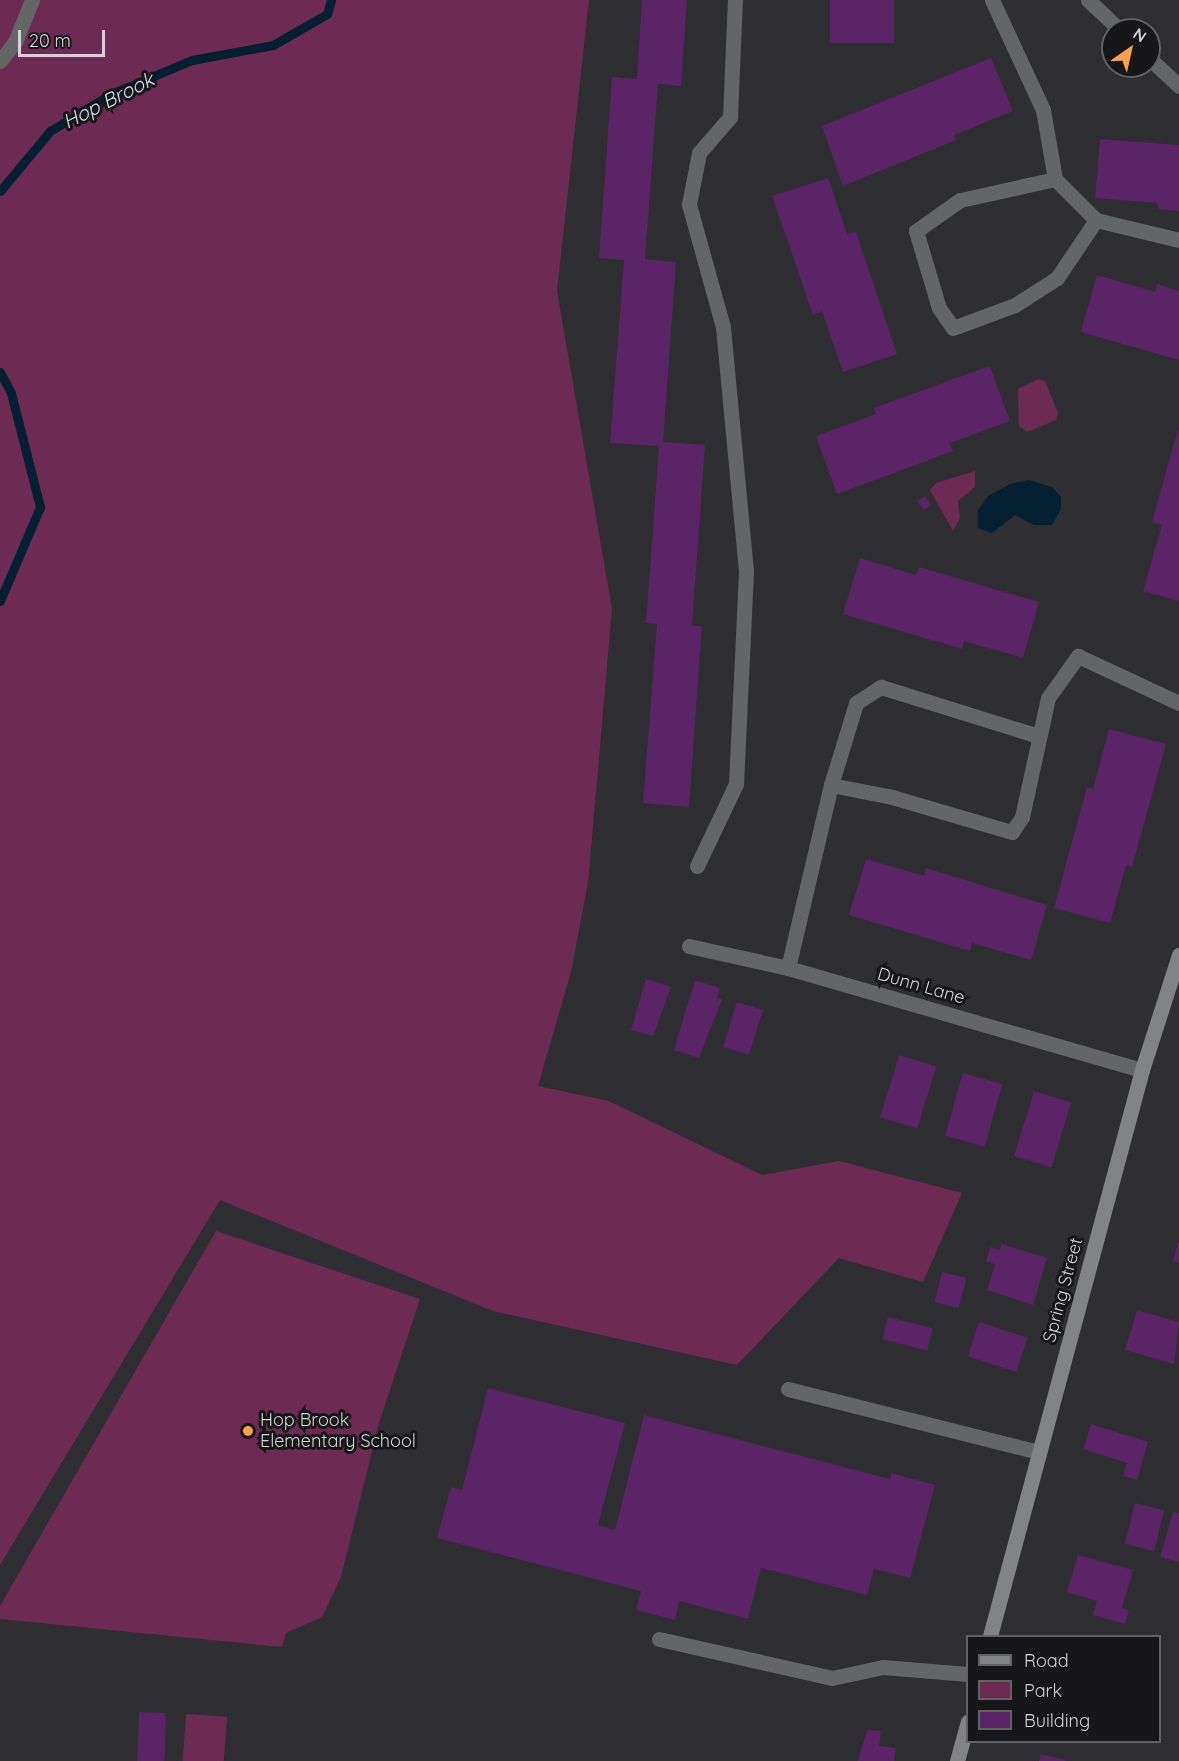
<!DOCTYPE html>
<html>
<head>
<meta charset="utf-8">
<style>
  body { margin:0 }
  #map { position:relative; width:1179px; height:1761px; overflow:hidden; background:#2f2e32; font-family:Quicksand,sans-serif }
  div>[style] { position:absolute }
  .green>* { inset:0; background:#6d2a53; transform-origin:0 0 }
  .water>* { inset:0; background:#062033 }
  .stream>* { height:9px; margin:-4.5px; padding:0 4.5px; transform-origin:4.5px; border-radius:4.5px; background:#062033 }
  .building>* { inset:0; background:#5b2467; transform-origin:0 0 }
  .service>* { height:15px; margin:-7.5px; padding:0 7.5px; transform-origin:7.5px; border-radius:7.5px; background:#646567 }
  .minor>* { height:15px; margin:-7.5px; padding:0 7.5px; transform-origin:7.5px; border-radius:7.5px; background:#646567 }
  .secondary>* { height:15px; margin:-7.5px; padding:0 7.5px; transform-origin:7.5px; border-radius:7.5px; background:#818386 }
  .dots>* { width:16px; height:16px; translate:-50% -50%; box-sizing:border-box; border:3px solid #171618; border-radius:50% }
  span { translate:-50% -50%; white-space:nowrap; text-align:center; line-height:1.15; -webkit-text-stroke:6px #171618; paint-order:stroke }
  .street-label { font-size:18px; color:#d3d3d6 }
  .poi-label { font-size:18px; color:#d3d3d6 }
  .left { translate:0 -50%; text-align:left }
  .water-label { font-size:20px; color:#cde0f1; font-style:italic }
  .legend { position:absolute; left:966px; top:1635px; width:195px; height:108px; box-sizing:border-box; background:#171618; border:2px solid #626264; margin:0; padding:8px 10px; list-style:none; font-size:18px; color:#d3d3d6 }
  .legend li { display:flex; align-items:center; gap:12px; height:30px }
  .legend b { width:30px; border:2px solid #626264 }
  .north { position:absolute; left:1101px; top:18px; width:60px; height:60px; box-sizing:border-box; background:#171618; border:2px solid #626264; border-radius:50%; rotate:34deg; font-size:16px; font-weight:700; line-height:24px; text-align:center; color:#d3d3d6 }
  .north::after { content:''; display:block; margin:auto; width:21px; height:27px; background:#fa9f4e; clip-path:polygon(50% 0,100% 100%,50% 72%,0 100%) }
  .scale { position:absolute; left:18px; top:30px; width:87px; height:27px; box-sizing:border-box; border:3px solid #d3d3d6; border-top:0; padding-left:8px; font-size:18px; line-height:21px; white-space:nowrap; color:#d3d3d6; -webkit-text-stroke:4px #171618; paint-order:stroke }
</style>
</head>
<body>
<div id="map">
  <div class="green">
    <div style="clip-path:polygon(0 0,589px 0,557px 291px,612px 609px,588px 883px,571px 972px,538px 1086px,609px 1101px,762px 1175px,839px 1161px,962px 1193px,923px 1282px,839px 1258px,737px 1365px,493px 1311px,220px 1200px,0 1565px)"></div>
    <div style="clip-path:polygon(1038px 379px,1045px 381px,1058px 413px,1056px 420px,1027px 432px,1019px 426px,1018px 389px)"></div>
    <div style="clip-path:polygon(975px 471px,975px 487px,958px 501px,960px 518px,953px 531px,930px 490px,936px 483px)"></div>
    <div style="clip-path:polygon(216px 1231px,420px 1299px,379px 1423px,341px 1577px,322px 1617px,286px 1633px,282px 1647px,0 1619px,0 1606px)"></div>
    <div style="left:186px;top:1714px;width:41px;height:47px;rotate:4deg"></div>
  </div>
  <div class="water">
    <div style="clip-path:polygon(1029px 480px,1052px 487px,1061px 497px,1061px 509px,1052px 525px,1034px 525px,1015px 515px,992px 533px,978px 528px,978px 510px,988px 496px,1010px 484px)"></div>
  </div>
  <div class="stream">
    <div style="left:0;top:191px;width:78px;rotate:-50.2deg"></div>
    <div style="left:50px;top:131px;width:71px;rotate:-31.2deg"></div>
    <div style="left:111px;top:94px;width:88px;rotate:-22.8deg"></div>
    <div style="left:192px;top:60px;width:82px;rotate:-10.5deg"></div>
    <div style="left:273px;top:45px;width:62px;rotate:-29.9deg"></div>
    <div style="left:327px;top:14px;width:15px;rotate:-74deg"></div>
    <div style="left:0;top:372px;width:24px;rotate:62deg"></div>
    <div style="left:11px;top:393px;width:118px;rotate:75.7deg"></div>
    <div style="left:40px;top:507px;width:102px;rotate:113.1deg"></div>
  </div>
  <div class="building">
    <div style="clip-path:polygon(642px 0,687px 0,681px 86px,658px 84px,645px 259px,676px 262px,663px 442px,705px 445px,692px 626px,702px 626px,689px 807px,643px 803px,657px 624px,646px 623px,659px 446px,610px 443px,624px 260px,599px 258px,612px 77px,637px 79px)"></div>
    <div style="left:830px;top:0;width:64px;height:43px"></div>
    <div style="clip-path:polygon(991px 58px,1013px 111px,954px 135px,956px 140px,843px 186px,822px 126px)"></div>
    <div style="clip-path:polygon(1100px 139px,1179px 145px,1179px 211px,1158px 209px,1158px 203px,1095px 198px)"></div>
    <div style="clip-path:polygon(828px 178px,847px 234px,856px 232px,897px 354px,843px 372px,822px 311px,813px 315px,772px 196px)"></div>
    <div style="clip-path:polygon(1097px 275px,1155px 292px,1157px 284px,1179px 291px,1179px 360px,1081px 332px)"></div>
    <div style="clip-path:polygon(990px 366px,1010px 421px,950px 443px,953px 451px,837px 494px,816px 436px,876px 414px,874px 408px)"></div>
    <div style="clip-path:polygon(1178px 429px,1179px 430px,1179px 601px,1143px 591px,1162px 525px,1152px 522px)"></div>
    <div style="left:925px;top:496px;width:11px;height:9px;rotate:56deg"></div>
    <div style="clip-path:polygon(860px 558px,916px 575px,919px 567px,1039px 602px,1023px 658px,964px 641px,962px 649px,843px 614px)"></div>
    <div style="clip-path:polygon(1109px 729px,1166px 744px,1132px 867px,1126px 865px,1110px 923px,1054px 908px,1087px 787px,1093px 789px)"></div>
    <div style="clip-path:polygon(866px 859px,924px 876px,926px 868px,1047px 905px,1031px 960px,972px 943px,970px 951px,849px 915px)"></div>
    <div style="clip-path:polygon(646px 979px,671px 987px,653px 1036px,631px 1030px)"></div>
    <div style="clip-path:polygon(695px 980px,720px 988px,717px 998px,722px 999px,699px 1058px,674px 1050px)"></div>
    <div style="left:737px;top:1002px;width:27px;height:47px;rotate:17deg"></div>
    <div style="left:899px;top:1055px;width:39px;height:65px;rotate:17deg"></div>
    <div style="left:963px;top:1073px;width:41px;height:65px;rotate:16deg"></div>
    <div style="left:1034px;top:1091px;width:39px;height:68px;rotate:17deg"></div>
    <div style="clip-path:polygon(1178px 1242px,1179px 1243px,1179px 1263px,1173px 1261px)"></div>
    <div style="clip-path:polygon(1001px 1244px,1047px 1258px,1033px 1305px,987px 1290px,995px 1264px,986px 1261px,990px 1247px,1000px 1250px)"></div>
    <div style="left:942px;top:1272px;width:25px;height:31px;rotate:14deg"></div>
    <div style="clip-path:polygon(1137px 1310px,1179px 1322px,1174px 1364px,1125px 1350px)"></div>
    <div style="left:888px;top:1317px;width:46px;height:23px;rotate:14deg"></div>
    <div style="left:979px;top:1322px;width:51px;height:36px;rotate:18deg"></div>
    <div style="clip-path:polygon(488px 1388px,625px 1423px,598px 1525px,615px 1530px,644px 1415px,890px 1479px,891px 1473px,935px 1485px,910px 1578px,874px 1569px,867px 1595px,761px 1568px,748px 1619px,679px 1601px,675px 1620px,636px 1610px,641px 1591px,437px 1538px,451px 1487px,462px 1490px)"></div>
    <div style="clip-path:polygon(1091px 1424px,1148px 1442px,1137px 1480px,1123px 1476px,1127px 1463px,1083px 1449px)"></div>
    <div style="left:1135px;top:1503px;width:30px;height:42px;rotate:14deg"></div>
    <div style="clip-path:polygon(1173px 1512px,1179px 1513px,1179px 1562px,1160px 1557px)"></div>
    <div style="clip-path:polygon(1078px 1555px,1133px 1570px,1122px 1608px,1129px 1610px,1125px 1624px,1093px 1615px,1097px 1601px,1067px 1592px)"></div>
    <div style="left:139px;top:1712px;width:27px;height:49px;rotate:2deg"></div>
    <div style="clip-path:polygon(867px 1730px,881px 1731px,879px 1746px,896px 1748px,894px 1761px,858px 1761px)"></div>
    <div style="clip-path:polygon(1041px 1754px,1065px 1760px,1065px 1761px,1039px 1761px)"></div>
  </div>
  <div class="service">
    <div style="left:992px;top:0;width:121px;rotate:65.1deg"></div>
    <div style="left:1043px;top:110px;width:70px;rotate:80.1deg"></div>
    <div style="left:1055px;top:179px;width:58px;rotate:45deg"></div>
    <div style="left:1096px;top:220px;width:85px;rotate:13.5deg"></div>
    <div style="left:1088px;top:0;width:44px;rotate:43.2deg"></div>
    <div style="left:1149px;top:58px;width:41px;rotate:43deg"></div>
    <div style="left:0;top:61px;width:24px;rotate:-52deg"></div>
    <div style="left:15px;top:42px;width:45px;rotate:-68deg"></div>
    <div style="left:1055px;top:179px;width:97px;rotate:167.5deg"></div>
    <div style="left:960px;top:200px;width:54px;rotate:144.8deg"></div>
    <div style="left:916px;top:231px;width:80px;rotate:73.4deg"></div>
    <div style="left:939px;top:308px;width:24px;rotate:55deg"></div>
    <div style="left:953px;top:328px;width:66px;rotate:-20.4deg"></div>
    <div style="left:1015px;top:305px;width:50px;rotate:-32.7deg"></div>
    <div style="left:1057px;top:278px;width:70px;rotate:-56.1deg"></div>
    <div style="left:831px;top:785px;width:86px;rotate:-73deg"></div>
    <div style="left:856px;top:703px;width:30px;rotate:-33deg"></div>
    <div style="left:881px;top:687px;width:164px;rotate:17.3deg"></div>
    <div style="left:697px;top:866px;width:91px;rotate:-64.6deg"></div>
    <div style="left:736px;top:784px;width:213px;rotate:-87.3deg"></div>
    <div style="left:746px;top:571px;width:245px;rotate:-95.4deg"></div>
    <div style="left:723px;top:327px;width:128px;rotate:-105.5deg"></div>
    <div style="left:689px;top:204px;width:52px;rotate:-78.9deg"></div>
    <div style="left:699px;top:153px;width:48px;rotate:-49.3deg"></div>
    <div style="left:730px;top:117px;width:117px;rotate:-87.6deg"></div>
    <div style="left:788px;top:968px;width:188px;rotate:-76.8deg"></div>
    <div style="left:831px;top:785px;width:62px;rotate:11.1deg"></div>
    <div style="left:892px;top:797px;width:125px;rotate:16.3deg"></div>
    <div style="left:1012px;top:832px;width:18px;rotate:-56deg"></div>
    <div style="left:1022px;top:817px;width:122px;rotate:-77.7deg"></div>
    <div style="left:1048px;top:698px;width:52px;rotate:-54.5deg"></div>
    <div style="left:1078px;top:656px;width:111px;rotate:25deg"></div>
    <div style="left:788px;top:1389px;width:259px;rotate:14.1deg"></div>
    <div style="left:659px;top:1639px;width:177px;rotate:12.7deg"></div>
    <div style="left:832px;top:1678px;width:52px;rotate:-12.2deg"></div>
    <div style="left:883px;top:1667px;width:85px;rotate:4.7deg"></div>
  </div>
  <div class="minor">
    <div style="left:689px;top:946px;width:101px;rotate:12.5deg"></div>
    <div style="left:788px;top:968px;width:368px;rotate:16.1deg"></div>
  </div>
  <div class="secondary">
    <div style="left:990px;top:1636px;width:586px;rotate:-74.97deg"></div>
    <div style="left:1142px;top:1070px;width:121px;rotate:-72.2deg"></div>
    <div style="left:957px;top:1761px;width:41px;rotate:-74.6deg"></div>
  </div>
  <div class="dots">
    <div style="left:248px;top:1431px;background:#fa9f4e"></div>
  </div>
  <div class="street-label">
    <span style="left:921px;top:986px;rotate:16deg">Dunn Lane</span>
    <span style="left:1063px;top:1290px;rotate:-75deg">Spring Street</span>
  </div>
  <div class="poi-label">
    <span class="left" style="left:260px;top:1431px">Hop Brook<br>Elementary School</span>
  </div>
  <div class="water-label">
    <span style="left:108px;top:100px;rotate:-27deg">Hop Brook</span>
  </div>
  <ul class="legend">
  <li><b style="height:8px;background:#818386"></b>Road</li>
  <li><b style="height:16px;background:#6d2a53"></b>Park</li>
  <li><b style="height:16px;background:#5b2467"></b>Building</li>
  </ul>
  <div class="north">N</div>
  <div class="scale">20 m</div>
</div>
</body>
</html>
